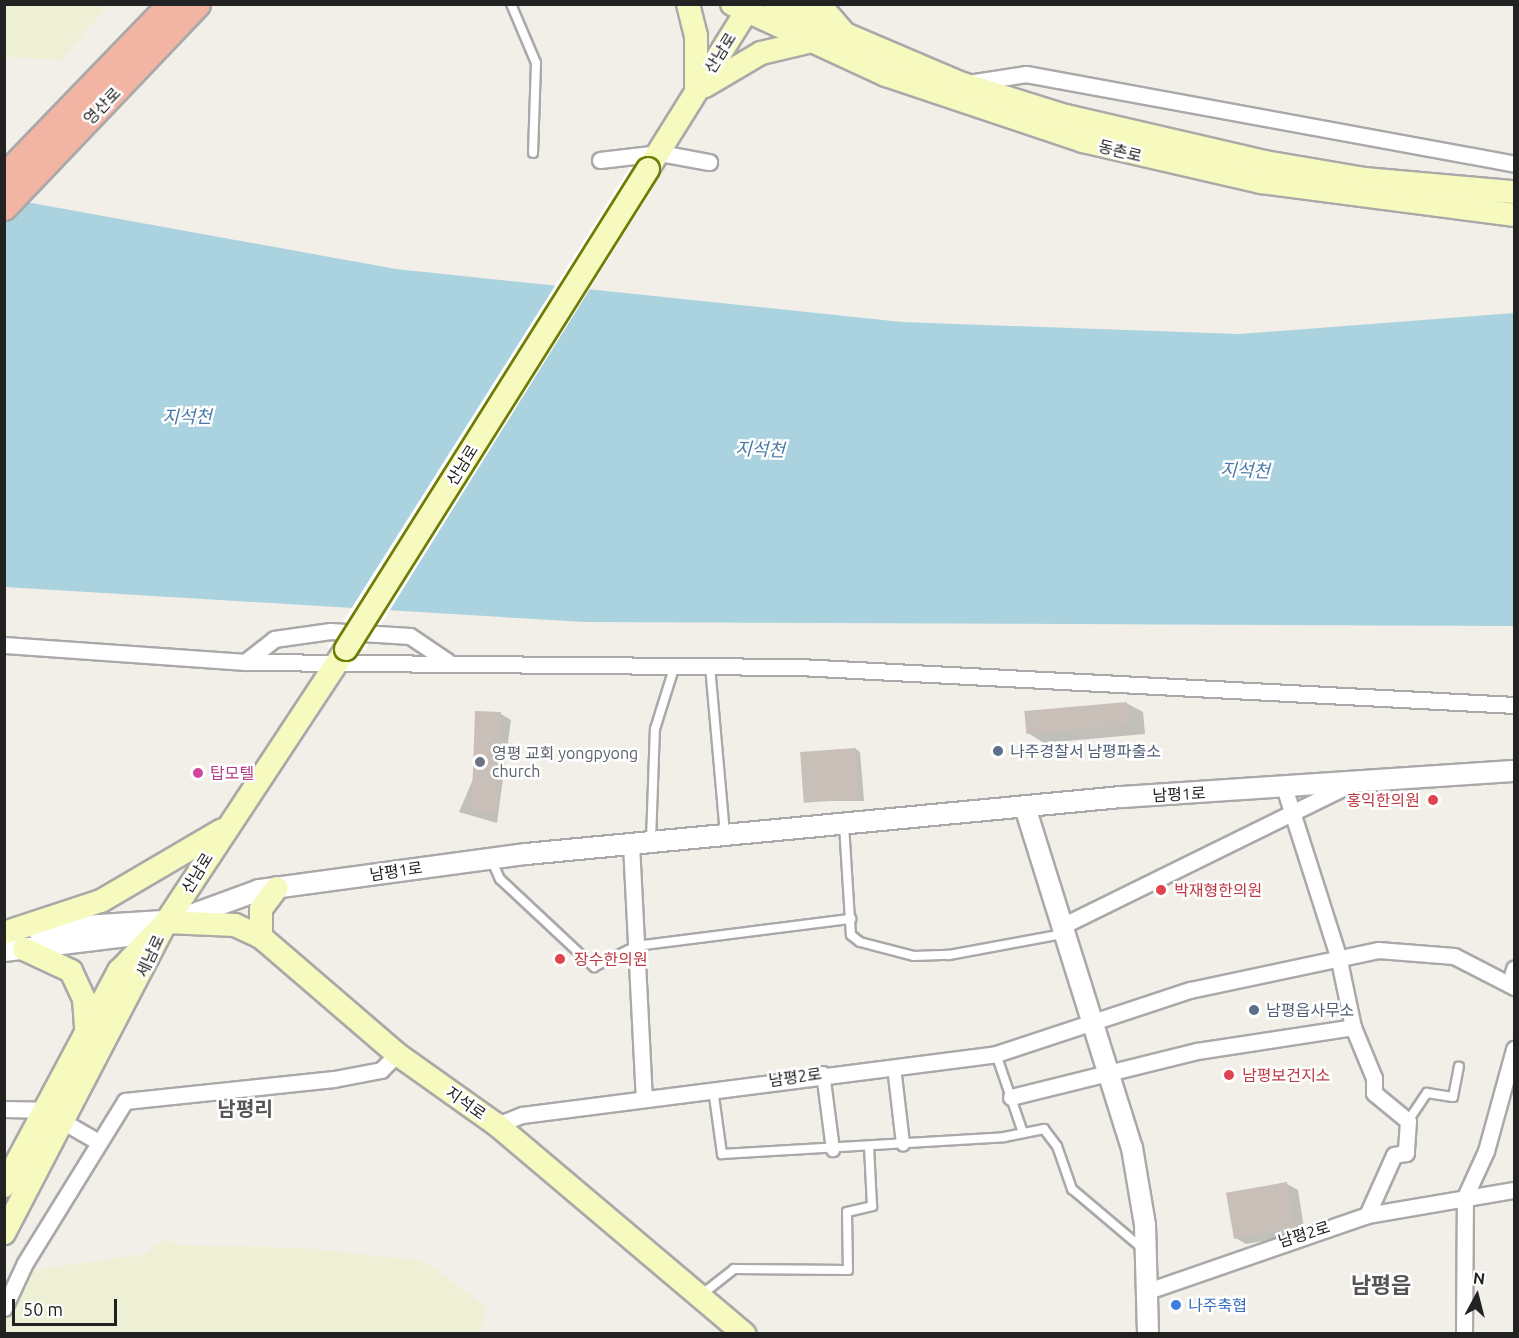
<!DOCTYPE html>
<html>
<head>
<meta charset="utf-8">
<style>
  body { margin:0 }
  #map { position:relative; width:1519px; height:1338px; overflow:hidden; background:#f2efe9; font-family:Ubuntu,"Noto Sans KR",sans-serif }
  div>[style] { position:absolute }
  .farmland>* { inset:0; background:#eef0d5 }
  .water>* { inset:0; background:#aad3df }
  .pier>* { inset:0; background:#fff }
  .shadow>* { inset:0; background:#0003 }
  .building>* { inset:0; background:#c7bfb8; transform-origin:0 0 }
  .roads { filter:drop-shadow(2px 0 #a9a9a9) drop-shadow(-2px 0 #a9a9a9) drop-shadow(0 2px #a9a9a9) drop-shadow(0 -2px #a9a9a9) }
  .service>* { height:8px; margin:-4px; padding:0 4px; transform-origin:4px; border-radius:4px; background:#fff }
  .pedestrian>* { height:12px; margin:-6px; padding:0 6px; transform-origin:6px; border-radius:6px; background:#fff }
  .minor>* { height:15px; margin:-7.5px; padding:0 7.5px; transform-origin:7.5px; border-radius:7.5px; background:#fff }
  .tertiary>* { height:20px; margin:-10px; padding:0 10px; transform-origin:10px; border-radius:10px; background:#fff }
  .secondary>* { height:22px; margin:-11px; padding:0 11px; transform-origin:11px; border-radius:11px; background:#f7fabf }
  .trunk>* { height:26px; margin:-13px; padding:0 13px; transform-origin:13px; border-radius:13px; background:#f2b4a3 }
  .bridges { filter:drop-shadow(2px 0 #707d05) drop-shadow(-2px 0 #707d05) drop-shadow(0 2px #707d05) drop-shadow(0 -2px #707d05) }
  .secondary-bridge>* { height:22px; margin:-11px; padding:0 11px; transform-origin:11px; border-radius:11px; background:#f7fabf }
  .dots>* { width:16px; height:16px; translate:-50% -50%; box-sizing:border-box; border:3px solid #fff; border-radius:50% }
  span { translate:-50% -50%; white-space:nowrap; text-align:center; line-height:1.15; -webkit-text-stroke:5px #fff; paint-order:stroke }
  .street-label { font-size:16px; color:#222 }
  .service-label { font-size:16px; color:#4e5e75 }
  .left { translate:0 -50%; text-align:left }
  .worship-label { font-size:16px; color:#5b616d }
  .hotel-label { font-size:16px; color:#b23c85 }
  .health-label { font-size:16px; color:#be3a42 }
  .right { translate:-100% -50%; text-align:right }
  .shop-label { font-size:16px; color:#366cbe }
  .water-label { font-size:18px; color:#4a7aab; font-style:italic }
  .quarter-label { font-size:20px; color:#555; font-weight:700 }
  .district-label { font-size:22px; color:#555; font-weight:700 }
  .frame { position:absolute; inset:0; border:6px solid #222; pointer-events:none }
  .north { position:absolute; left:1447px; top:1266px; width:60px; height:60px; -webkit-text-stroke:4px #fff; paint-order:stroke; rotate:7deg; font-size:16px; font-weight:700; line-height:24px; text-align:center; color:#222 }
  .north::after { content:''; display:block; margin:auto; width:21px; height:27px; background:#222; clip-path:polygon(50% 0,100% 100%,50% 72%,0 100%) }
  .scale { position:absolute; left:12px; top:1299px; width:105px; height:27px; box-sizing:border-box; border:3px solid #222; border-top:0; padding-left:8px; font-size:18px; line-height:21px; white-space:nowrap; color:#222; -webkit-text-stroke:4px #fff; paint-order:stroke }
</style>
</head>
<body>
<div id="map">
  <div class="farmland">
    <div style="clip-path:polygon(4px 5px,5px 4px,108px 5px,62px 60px,5px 57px)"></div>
    <div style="clip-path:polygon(167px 1238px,177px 1245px,305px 1248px,424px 1261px,487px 1308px,479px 1333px,5px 1334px,5px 1320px,27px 1271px,145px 1254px)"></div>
  </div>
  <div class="water">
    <div style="clip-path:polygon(4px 198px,396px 269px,902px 322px,1239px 334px,1514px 313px,1514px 626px,584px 622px,5px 587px)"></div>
  </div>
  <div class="pier">
    <div style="clip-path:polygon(630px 167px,664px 170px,365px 650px,327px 647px)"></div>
  </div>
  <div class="shadow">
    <div style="clip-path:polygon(1126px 703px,1143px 712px,1145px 734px,1044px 743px,1028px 733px)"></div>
    <div style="clip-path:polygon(501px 714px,511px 720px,497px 823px,459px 812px)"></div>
    <div style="clip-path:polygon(856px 749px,860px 752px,864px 801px,808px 801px)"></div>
    <div style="clip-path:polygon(1287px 1184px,1298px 1190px,1305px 1234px,1246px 1244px,1236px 1238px)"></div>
  </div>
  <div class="building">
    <div style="left:1127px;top:702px;width:23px;height:103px;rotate:85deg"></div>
    <div style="left:475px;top:711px;width:26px;height:102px;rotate:2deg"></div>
    <div style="left:856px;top:748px;width:51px;height:56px;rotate:86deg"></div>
    <div style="left:1287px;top:1182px;width:47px;height:62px;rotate:80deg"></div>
  </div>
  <div class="roads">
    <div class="service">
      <div style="left:511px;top:4px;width:64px;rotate:67deg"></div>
      <div style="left:536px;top:63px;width:90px;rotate:91.9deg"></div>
      <div style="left:710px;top:666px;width:168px;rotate:84.9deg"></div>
      <div style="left:844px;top:825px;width:110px;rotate:86.4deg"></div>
      <div style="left:851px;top:935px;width:11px;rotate:38deg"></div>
      <div style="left:860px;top:942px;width:56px;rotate:14.5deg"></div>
      <div style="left:914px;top:956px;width:35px;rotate:-2deg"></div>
      <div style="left:949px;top:955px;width:115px;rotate:-10.5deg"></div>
      <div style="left:651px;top:841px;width:112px;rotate:-88deg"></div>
      <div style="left:655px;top:729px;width:67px;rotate:-72.6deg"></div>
      <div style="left:491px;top:859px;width:22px;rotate:66deg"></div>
      <div style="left:500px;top:879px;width:129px;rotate:43.1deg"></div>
      <div style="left:594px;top:967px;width:47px;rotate:-26.6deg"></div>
      <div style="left:636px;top:946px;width:217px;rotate:-7.2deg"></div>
      <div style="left:996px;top:1054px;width:83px;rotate:71.1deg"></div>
      <div style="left:713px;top:1089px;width:66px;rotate:82.1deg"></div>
      <div style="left:722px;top:1154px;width:283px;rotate:-3.4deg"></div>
      <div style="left:1004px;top:1137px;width:41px;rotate:-11.3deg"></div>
      <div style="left:1044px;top:1129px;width:21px;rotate:53deg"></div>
      <div style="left:1057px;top:1146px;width:46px;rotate:70.8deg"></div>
      <div style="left:1072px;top:1189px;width:93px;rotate:40.2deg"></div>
      <div style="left:1408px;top:1121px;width:34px;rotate:-56deg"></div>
      <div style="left:1427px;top:1093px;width:26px;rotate:9deg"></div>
      <div style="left:1453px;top:1097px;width:31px;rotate:-79deg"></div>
      <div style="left:701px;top:1295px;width:42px;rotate:-38.2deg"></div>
      <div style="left:734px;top:1269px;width:114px;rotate:0.5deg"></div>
      <div style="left:848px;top:1270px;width:58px;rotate:-91deg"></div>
      <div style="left:847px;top:1212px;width:26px;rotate:-13deg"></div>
      <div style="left:872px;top:1206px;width:59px;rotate:-92.9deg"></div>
    </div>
    <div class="pedestrian">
      <div style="left:894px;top:1067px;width:78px;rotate:83.3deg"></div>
      <div style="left:823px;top:1073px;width:78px;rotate:82.6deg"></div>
    </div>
    <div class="minor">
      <div style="left:968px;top:83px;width:59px;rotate:-8.8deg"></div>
      <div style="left:1026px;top:74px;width:496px;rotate:10.4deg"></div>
      <div style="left:600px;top:160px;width:60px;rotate:-6.7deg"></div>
      <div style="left:660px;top:153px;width:50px;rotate:10.4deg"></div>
      <div style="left:4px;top:645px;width:242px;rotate:4deg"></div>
      <div style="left:245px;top:662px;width:554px;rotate:0.52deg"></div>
      <div style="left:799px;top:667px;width:716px;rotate:3.04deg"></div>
      <div style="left:245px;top:662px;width:37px;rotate:-38deg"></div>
      <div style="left:274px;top:639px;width:57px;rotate:-8.1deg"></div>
      <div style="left:330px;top:631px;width:80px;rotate:3.6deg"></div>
      <div style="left:410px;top:636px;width:45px;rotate:34deg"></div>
      <div style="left:631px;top:844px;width:255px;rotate:87.1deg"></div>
      <div style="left:1060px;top:927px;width:321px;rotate:-26.2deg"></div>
      <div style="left:1510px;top:983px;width:15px;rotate:-74deg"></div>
      <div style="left:1353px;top:1027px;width:55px;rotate:67.6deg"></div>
      <div style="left:1374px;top:1078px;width:15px;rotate:90deg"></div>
      <div style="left:1374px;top:1093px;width:44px;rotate:39.5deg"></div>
      <div style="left:1408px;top:1121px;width:32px;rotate:94deg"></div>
      <div style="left:1406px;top:1153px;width:12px;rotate:171deg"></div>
      <div style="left:1394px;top:1155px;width:66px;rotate:114.2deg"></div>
      <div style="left:1011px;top:1097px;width:192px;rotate:-13.9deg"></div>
      <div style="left:1197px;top:1051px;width:158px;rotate:-8.7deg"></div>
      <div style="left:1353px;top:1027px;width:73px;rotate:-101.9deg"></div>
      <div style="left:1338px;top:956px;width:177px;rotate:-107.7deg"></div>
      <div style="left:4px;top:1109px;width:39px;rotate:1deg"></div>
      <div style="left:43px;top:1110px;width:62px;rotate:29.9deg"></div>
      <div style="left:497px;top:1125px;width:27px;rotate:-22deg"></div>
      <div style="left:522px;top:1115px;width:478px;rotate:-7.3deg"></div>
      <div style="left:996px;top:1054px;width:204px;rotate:-18.3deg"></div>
      <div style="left:1190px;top:990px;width:192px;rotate:-12deg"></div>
      <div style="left:1378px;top:950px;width:76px;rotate:4.5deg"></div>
      <div style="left:1454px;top:956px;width:68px;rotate:27.3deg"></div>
      <div style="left:1148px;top:1291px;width:232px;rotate:-19.1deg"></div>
      <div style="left:1367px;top:1215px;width:149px;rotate:-9.7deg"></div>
      <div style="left:4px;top:1308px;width:50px;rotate:-65deg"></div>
      <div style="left:25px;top:1263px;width:190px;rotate:-58.3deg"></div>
      <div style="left:125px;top:1101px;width:210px;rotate:-6deg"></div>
      <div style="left:334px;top:1079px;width:48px;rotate:-10.8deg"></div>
      <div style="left:381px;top:1070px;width:23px;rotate:-45deg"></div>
      <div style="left:1464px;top:1334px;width:137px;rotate:-89.6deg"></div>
      <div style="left:1465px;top:1197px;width:51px;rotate:-65.5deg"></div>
      <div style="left:1486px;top:1151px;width:106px;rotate:-74.6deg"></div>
    </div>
    <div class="tertiary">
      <div style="left:1025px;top:807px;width:357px;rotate:72.6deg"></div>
      <div style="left:1132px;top:1148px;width:78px;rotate:80.4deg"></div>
      <div style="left:1145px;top:1225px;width:109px;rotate:88.4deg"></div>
      <div style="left:37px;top:929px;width:126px;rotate:-3.6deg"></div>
      <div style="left:4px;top:951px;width:134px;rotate:-6.9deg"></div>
      <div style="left:137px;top:935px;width:130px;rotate:-20.2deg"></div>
      <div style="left:259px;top:890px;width:269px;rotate:-7.7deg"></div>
      <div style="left:526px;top:854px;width:598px;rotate:-5.47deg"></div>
      <div style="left:1121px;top:797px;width:394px;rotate:-3.8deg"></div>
    </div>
    <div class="secondary">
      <div style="left:688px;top:4px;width:33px;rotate:76deg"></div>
      <div style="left:696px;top:36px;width:56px;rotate:90deg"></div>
      <div style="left:732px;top:4px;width:170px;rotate:24.8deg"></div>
      <div style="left:886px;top:75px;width:208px;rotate:18.5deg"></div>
      <div style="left:1083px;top:141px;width:183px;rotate:13deg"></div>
      <div style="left:1261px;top:182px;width:255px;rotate:7.4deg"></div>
      <div style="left:775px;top:4px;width:204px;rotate:23.1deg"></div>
      <div style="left:963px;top:84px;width:108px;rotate:17.3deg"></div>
      <div style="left:1066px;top:116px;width:204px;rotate:13deg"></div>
      <div style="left:1265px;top:162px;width:100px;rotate:9.7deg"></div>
      <div style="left:1364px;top:179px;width:151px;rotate:5deg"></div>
      <div style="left:819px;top:4px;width:37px;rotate:49deg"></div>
      <div style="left:705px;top:86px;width:65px;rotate:-30.5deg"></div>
      <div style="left:761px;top:53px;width:48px;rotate:-13.2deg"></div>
      <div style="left:648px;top:169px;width:195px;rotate:-58deg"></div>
      <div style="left:166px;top:922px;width:69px;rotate:2.5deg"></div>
      <div style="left:235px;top:925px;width:29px;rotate:25deg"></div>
      <div style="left:261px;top:937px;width:179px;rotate:40.7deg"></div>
      <div style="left:397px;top:1054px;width:123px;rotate:35.4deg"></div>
      <div style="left:497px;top:1125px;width:324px;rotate:40.2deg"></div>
      <div style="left:166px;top:922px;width:327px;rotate:-56.6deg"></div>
      <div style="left:7px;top:932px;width:99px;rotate:-18.3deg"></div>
      <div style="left:101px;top:901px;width:140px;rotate:-30.4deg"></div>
      <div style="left:261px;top:937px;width:28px;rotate:-90deg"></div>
      <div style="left:261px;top:909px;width:26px;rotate:-53deg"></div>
      <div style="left:24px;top:949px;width:52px;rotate:25.1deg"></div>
      <div style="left:71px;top:971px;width:31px;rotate:65deg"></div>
      <div style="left:84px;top:999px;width:30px;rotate:86deg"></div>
      <div style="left:4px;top:1186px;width:244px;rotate:-61.9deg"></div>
      <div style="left:119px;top:971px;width:68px;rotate:-46.2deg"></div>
      <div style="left:166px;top:922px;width:351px;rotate:117.5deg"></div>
    </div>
    <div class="trunk">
      <div style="left:4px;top:178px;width:242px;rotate:-46deg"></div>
      <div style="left:4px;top:207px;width:280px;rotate:-46.4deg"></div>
    </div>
  </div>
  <div class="bridges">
    <div class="secondary-bridge">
      <div style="left:346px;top:649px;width:567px;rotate:-57.82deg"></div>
    </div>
  </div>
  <div class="dots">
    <div style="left:998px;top:751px;background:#5c6f8a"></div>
    <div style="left:480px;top:762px;background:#6b7280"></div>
    <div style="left:198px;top:773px;background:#d1479c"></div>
    <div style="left:1433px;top:800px;background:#e0444e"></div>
    <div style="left:1161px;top:890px;background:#e0444e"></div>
    <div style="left:560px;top:959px;background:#e0444e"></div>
    <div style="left:1254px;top:1010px;background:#5c6f8a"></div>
    <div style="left:1229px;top:1075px;background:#e0444e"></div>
    <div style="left:1176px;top:1305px;background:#3f7fe0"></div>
  </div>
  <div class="street-label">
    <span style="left:720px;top:53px;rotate:-58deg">산남로</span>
    <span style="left:102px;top:106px;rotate:-46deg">영산로</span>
    <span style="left:1120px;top:151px;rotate:14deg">동촌로</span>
    <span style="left:462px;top:465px;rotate:-58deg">산남로</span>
    <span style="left:1179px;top:794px;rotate:-3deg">남평1로</span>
    <span style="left:396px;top:871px;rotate:-8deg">남평1로</span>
    <span style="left:197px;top:873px;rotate:-58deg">산남로</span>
    <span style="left:150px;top:956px;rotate:-65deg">세남로</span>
    <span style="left:795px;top:1077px;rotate:-8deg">남평2로</span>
    <span style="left:466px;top:1103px;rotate:35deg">지석로</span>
    <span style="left:1304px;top:1234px;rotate:-17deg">남평2로</span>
  </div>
  <div class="service-label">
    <span class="left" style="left:1010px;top:751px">나주경찰서 남평파출소</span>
    <span class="left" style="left:1266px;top:1010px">남평읍사무소</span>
  </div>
  <div class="worship-label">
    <span class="left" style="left:492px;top:762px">영평 교회 yongpyong<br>church</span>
  </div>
  <div class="hotel-label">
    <span class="left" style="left:210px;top:773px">탑모텔</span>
  </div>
  <div class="health-label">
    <span class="right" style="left:1420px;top:800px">홍익한의원</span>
    <span class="left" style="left:1174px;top:890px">박재형한의원</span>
    <span class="left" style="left:574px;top:959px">장수한의원</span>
    <span class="left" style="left:1242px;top:1075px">남평보건지소</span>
  </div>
  <div class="shop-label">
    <span class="left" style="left:1188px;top:1305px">나주축협</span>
  </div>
  <div class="water-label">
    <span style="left:187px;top:416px">지석천</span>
    <span style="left:760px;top:449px;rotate:2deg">지석천</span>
    <span style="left:1245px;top:470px;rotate:2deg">지석천</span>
  </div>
  <div class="quarter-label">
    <span style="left:245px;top:1108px">남평리</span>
  </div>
  <div class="district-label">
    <span style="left:1381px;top:1285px">남평읍</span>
  </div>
  <div class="frame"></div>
  <div class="north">N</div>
  <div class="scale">50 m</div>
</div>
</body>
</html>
